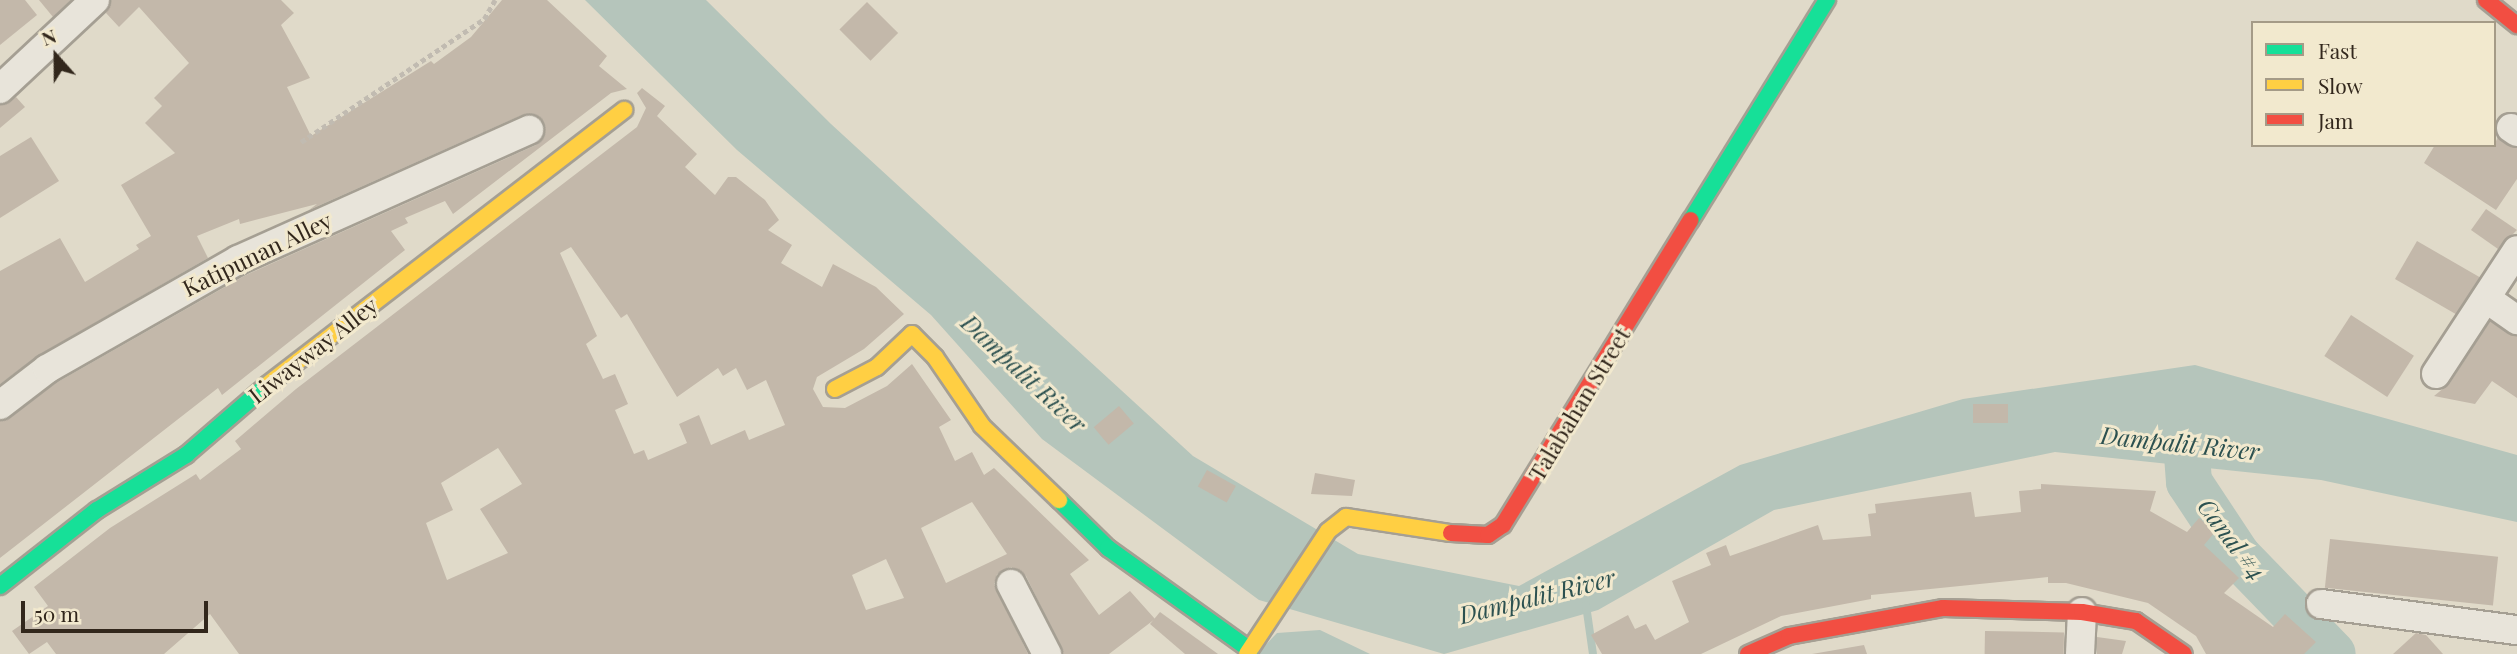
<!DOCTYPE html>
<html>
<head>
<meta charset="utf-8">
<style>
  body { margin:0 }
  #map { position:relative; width:2517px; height:654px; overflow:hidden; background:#e0dac9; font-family:"Playfair Display",serif }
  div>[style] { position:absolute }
  .water>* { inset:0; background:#b5c5bb }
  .stream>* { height:8px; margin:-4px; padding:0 4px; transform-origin:4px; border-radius:4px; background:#b5c5bb }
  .river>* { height:46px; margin:-23px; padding:0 23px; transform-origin:23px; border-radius:23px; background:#b5c5bb }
  .building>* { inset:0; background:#c3b8aa; transform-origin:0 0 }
  .path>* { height:4.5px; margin-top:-2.25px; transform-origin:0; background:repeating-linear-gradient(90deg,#c1bbb1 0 5px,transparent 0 8.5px) }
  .roads { filter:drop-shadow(2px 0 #a59f93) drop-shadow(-2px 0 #a59f93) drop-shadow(0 2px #a59f93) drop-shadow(0 -2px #a59f93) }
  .street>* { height:28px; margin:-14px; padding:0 14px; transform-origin:14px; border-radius:14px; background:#e8e4da }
  .fast>* { height:16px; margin:-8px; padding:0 8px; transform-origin:8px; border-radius:8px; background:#16e098 }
  .slow>* { height:16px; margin:-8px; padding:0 8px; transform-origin:8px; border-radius:8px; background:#ffcf43 }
  .jam>* { height:16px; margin:-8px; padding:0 8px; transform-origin:8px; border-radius:8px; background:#f24e42 }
  span { translate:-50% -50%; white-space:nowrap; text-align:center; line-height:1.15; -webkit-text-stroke:6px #f2e9ce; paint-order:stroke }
  .street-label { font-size:23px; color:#32271c }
  .water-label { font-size:24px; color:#2c5150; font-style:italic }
  .legend { position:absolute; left:2251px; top:21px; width:245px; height:126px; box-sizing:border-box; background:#f2e9ce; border:2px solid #a59b87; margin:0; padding:9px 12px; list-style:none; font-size:21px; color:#32271c }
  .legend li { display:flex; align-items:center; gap:14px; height:35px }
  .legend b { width:35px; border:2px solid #a59b87 }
  .north { position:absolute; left:21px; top:21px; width:70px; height:70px; -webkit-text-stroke:5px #f2e9ce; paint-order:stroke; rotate:339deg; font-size:19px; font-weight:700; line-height:28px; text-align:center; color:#32271c }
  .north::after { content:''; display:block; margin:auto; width:24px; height:32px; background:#32271c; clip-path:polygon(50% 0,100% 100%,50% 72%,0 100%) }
  .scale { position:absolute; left:21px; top:601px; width:187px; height:32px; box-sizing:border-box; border:4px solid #32271c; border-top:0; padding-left:9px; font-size:21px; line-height:24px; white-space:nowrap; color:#32271c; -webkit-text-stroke:5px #f2e9ce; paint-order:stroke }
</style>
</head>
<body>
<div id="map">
  <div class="water">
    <div style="clip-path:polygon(585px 0,706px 0,831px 124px,1193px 456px,1358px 554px,1519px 586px,1740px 465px,1963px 399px,2195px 365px,2517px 455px,2517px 522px,2321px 480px,2055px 452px,1774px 510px,1598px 610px,1444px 654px,1259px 600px,1042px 439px,931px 315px,737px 150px)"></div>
    <div style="clip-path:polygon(1320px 630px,1370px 654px,1257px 654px,1277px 633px)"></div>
  </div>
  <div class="stream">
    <div style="left:1586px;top:605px;width:49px;rotate:81.9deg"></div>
  </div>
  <div class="river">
    <div style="left:2186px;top:442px;width:40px;rotate:85.7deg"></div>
    <div style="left:2189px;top:482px;width:89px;rotate:56.5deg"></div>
    <div style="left:2238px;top:556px;width:136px;rotate:45.9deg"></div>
  </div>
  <div class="building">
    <div style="clip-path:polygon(0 0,25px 0,37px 15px,0 45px)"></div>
    <div style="clip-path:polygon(39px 0,71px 0,53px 17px)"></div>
    <div style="clip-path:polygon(111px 0,281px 0,294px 13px,281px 25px,310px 78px,287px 87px,311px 136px,431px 61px,434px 64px,471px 37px,502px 0,547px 0,607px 56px,599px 66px,627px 89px,611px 93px,453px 214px,445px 201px,405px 218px,408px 223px,391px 231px,405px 250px,222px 395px,218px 388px,0 558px,0 421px,56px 383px,246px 275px,536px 145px,545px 132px,539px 117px,522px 115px,309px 210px,317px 204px,240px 224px,239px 219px,197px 236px,208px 258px,39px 355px,0 384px,0 271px,60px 238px,85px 282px,139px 249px,136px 245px,151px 236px,121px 185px,175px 153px,145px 123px,162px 106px,154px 98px,189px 63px,139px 7px,119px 27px,106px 13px)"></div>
    <div style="left:867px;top:2px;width:44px;height:39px;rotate:45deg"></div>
    <div style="clip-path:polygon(evenodd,642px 88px,665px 106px,657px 116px,697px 154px,685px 167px,715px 195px,728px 177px,736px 177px,765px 200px,779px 220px,768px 230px,792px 245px,781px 263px,822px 287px,833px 264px,876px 287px,904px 314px,864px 349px,817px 377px,813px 389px,823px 407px,845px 408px,887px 386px,912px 364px,951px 420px,939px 427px,955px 461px,972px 452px,984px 475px,994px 468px,1089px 560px,1070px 574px,1099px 615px,1130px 591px,1155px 619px,1109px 654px,1064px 654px,1026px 576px,1011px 567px,997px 574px,994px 584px,1028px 654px,239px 654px,210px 614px,164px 654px,56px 654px,47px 642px,29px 654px,12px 631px,48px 606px,34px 587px,110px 528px,196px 474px,200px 480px,217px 467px,241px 449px,235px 441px,296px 389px,637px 127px,646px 108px,637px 93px,642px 88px,571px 247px,621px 318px,627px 314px,677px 397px,718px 368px,723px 376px,736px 368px,747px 390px,766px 380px,785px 425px,749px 440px,745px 430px,711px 445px,699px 415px,679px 424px,687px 443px,648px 460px,644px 450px,634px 454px,615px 410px,628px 404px,615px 374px,603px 379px,586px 344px,597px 336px,560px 253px,571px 247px,642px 88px,498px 448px,522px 484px,480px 509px,508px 553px,447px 580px,426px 523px,453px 510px,441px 483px,498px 448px,642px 88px,972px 502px,1007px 554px,946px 583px,921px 528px,972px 502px,642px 88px,886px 559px,904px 598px,866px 610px,852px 575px,886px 559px)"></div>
    <div style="clip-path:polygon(16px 97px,25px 107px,0 128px,0 105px)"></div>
    <div style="clip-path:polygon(31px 137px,59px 181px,0 218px,0 156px)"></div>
    <div style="clip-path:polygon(2498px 137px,2517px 148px,2517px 179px,2496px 210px,2424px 163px,2435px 145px,2494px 145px)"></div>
    <div style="clip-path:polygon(2486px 209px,2517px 230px,2498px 249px,2471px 230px)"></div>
    <div style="left:2417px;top:241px;width:73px;height:44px;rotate:30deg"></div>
    <div style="left:2351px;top:315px;width:75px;height:49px;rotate:33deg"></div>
    <div style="clip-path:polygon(2490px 321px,2517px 336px,2517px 398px,2492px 381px,2475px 404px,2434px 396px,2450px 383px)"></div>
    <div style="left:2008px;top:404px;width:19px;height:35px;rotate:90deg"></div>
    <div style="left:1119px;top:406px;width:23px;height:33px;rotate:50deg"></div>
    <div style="left:1207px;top:470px;width:33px;height:19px;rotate:29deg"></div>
    <div style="clip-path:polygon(1315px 473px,1355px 480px,1352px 496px,1311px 494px)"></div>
    <div style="clip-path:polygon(2041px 484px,2156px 491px,2150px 511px,2187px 532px,2199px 518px,2215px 532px,2204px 545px,2239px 578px,2224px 593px,2273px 627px,2285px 614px,2316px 642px,2304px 654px,2206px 654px,2196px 636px,2148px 603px,2066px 583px,2048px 583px,2048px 577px,1871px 595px,1871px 599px,1781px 616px,1701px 654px,1602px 654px,1591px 635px,1628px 615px,1635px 629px,1646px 624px,1655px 640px,1689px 622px,1672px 581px,1711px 565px,1706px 553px,1726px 545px,1730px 556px,1818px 525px,1823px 540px,1871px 536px,1868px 514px,1876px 513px,1875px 504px,1971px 492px,1975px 517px,2021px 512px,2019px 491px,2041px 489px)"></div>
    <div style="left:2330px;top:539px;width:169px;height:49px;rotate:6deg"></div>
    <div style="clip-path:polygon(1160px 612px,1218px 654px,1185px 654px,1150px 624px)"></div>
    <div style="left:1985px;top:631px;width:79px;height:23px;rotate:1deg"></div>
    <div style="clip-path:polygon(2416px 633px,2426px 635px,2443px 654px,2393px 654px)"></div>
    <div style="clip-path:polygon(2097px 637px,2126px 641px,2122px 654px,2097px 654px)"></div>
    <div style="clip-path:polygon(1864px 645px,1867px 654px,1812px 654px)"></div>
  </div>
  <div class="path">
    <div style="left:301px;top:142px;width:220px;rotate:-33.9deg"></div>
    <div style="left:484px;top:19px;width:22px;rotate:-60deg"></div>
  </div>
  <div class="roads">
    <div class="street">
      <div style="left:0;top:89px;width:130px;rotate:-43.1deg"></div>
      <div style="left:2511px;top:128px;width:7px;rotate:34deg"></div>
      <div style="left:2487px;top:299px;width:37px;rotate:35deg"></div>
      <div style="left:2436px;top:374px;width:148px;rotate:-56.8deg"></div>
      <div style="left:0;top:405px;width:59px;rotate:-37.5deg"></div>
      <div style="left:47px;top:369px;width:220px;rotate:-29.7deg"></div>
      <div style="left:238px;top:260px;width:319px;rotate:-24.1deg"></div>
      <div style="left:1011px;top:584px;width:79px;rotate:62.8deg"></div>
      <div style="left:2321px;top:604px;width:198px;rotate:7.6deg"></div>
      <div style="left:2080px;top:654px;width:42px;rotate:-87.3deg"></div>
    </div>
    <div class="fast">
      <div style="left:1691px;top:220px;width:259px;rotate:-58.3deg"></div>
      <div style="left:1059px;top:500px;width:69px;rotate:44.4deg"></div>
      <div style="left:1108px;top:548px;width:175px;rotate:35.7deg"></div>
      <div style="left:0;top:586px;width:123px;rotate:-38.1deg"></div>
      <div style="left:97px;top:510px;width:105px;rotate:-31.7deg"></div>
      <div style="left:186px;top:455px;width:107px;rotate:-40.8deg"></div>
    </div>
    <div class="slow">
      <div style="left:267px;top:385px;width:451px;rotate:-37.6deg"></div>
      <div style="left:835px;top:389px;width:47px;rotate:-27.6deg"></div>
      <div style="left:877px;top:367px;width:48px;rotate:-43.3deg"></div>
      <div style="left:912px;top:334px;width:33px;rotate:45deg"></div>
      <div style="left:935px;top:357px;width:83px;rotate:55.7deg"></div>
      <div style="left:982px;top:426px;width:107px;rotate:43.9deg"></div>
      <div style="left:1247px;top:654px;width:147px;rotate:-56.6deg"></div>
      <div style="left:1328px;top:531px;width:23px;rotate:-38deg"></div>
      <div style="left:1346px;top:517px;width:106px;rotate:8.7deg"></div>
    </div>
    <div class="jam">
      <div style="left:2486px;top:0;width:40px;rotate:39deg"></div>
      <div style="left:1451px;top:533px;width:37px;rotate:3deg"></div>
      <div style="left:1488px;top:535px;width:18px;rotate:-34deg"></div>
      <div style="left:1503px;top:525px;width:358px;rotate:-58.4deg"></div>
      <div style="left:1748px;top:654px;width:45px;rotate:-23.7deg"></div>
      <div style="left:1789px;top:636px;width:157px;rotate:-10.3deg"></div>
      <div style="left:1943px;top:608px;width:139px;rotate:1.6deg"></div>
      <div style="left:2082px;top:612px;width:55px;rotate:9.5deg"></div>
      <div style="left:2136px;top:621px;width:58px;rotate:34.5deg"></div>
    </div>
  </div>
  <div class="street-label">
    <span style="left:257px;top:254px;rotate:-26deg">Katipunan Alley</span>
    <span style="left:313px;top:350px;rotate:-38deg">Liwayway Alley</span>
    <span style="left:1579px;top:404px;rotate:-59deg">Talabahan Street</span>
  </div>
  <div class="water-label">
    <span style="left:1024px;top:373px;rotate:43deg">Dampalit River</span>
    <span style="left:2180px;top:443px;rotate:6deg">Dampalit River</span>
    <span style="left:2232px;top:539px;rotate:53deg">Canal #4</span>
    <span style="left:1537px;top:596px;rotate:-14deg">Dampalit River</span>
  </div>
  <ul class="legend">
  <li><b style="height:9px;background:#16e098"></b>Fast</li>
  <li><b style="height:9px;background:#ffcf43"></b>Slow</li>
  <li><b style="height:9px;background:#f24e42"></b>Jam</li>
  </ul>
  <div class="north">N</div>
  <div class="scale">50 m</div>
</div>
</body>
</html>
